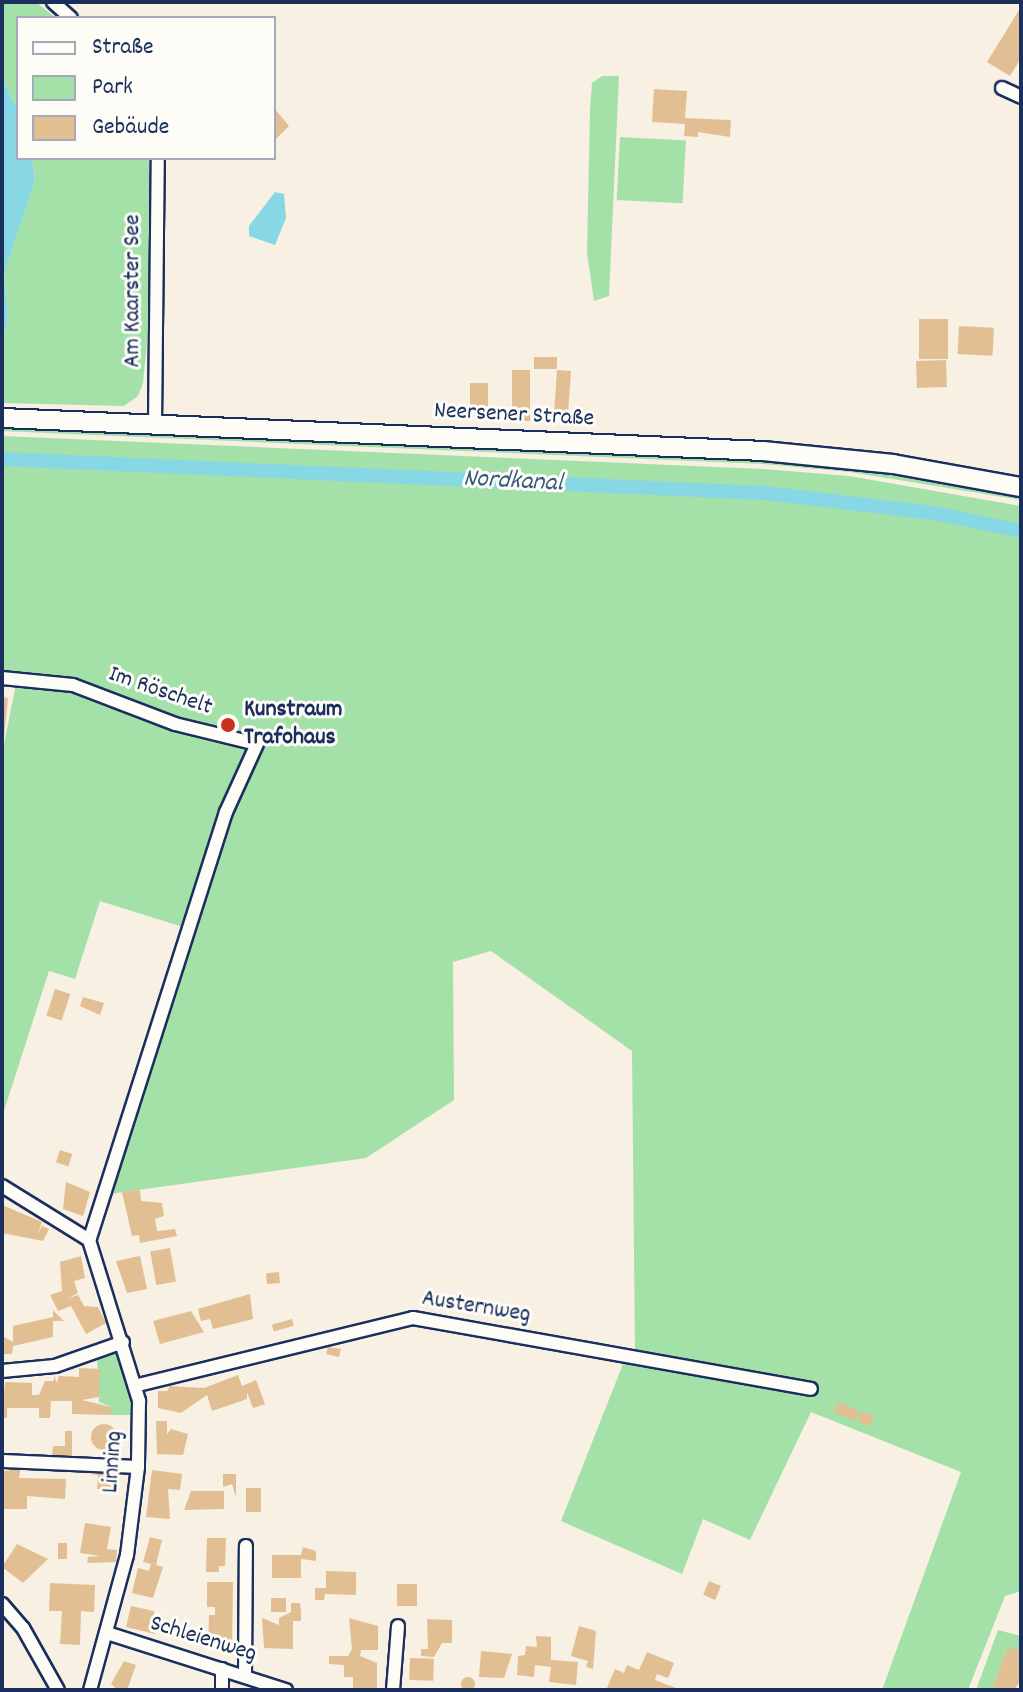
<!DOCTYPE html>
<html>
<head>
<meta charset="utf-8">
<style>
  body { margin:0 }
  #map { position:relative; width:1023px; height:1692px; overflow:hidden; background:#f7f0e3; font-family:Dekko,sans-serif }
  div>[style] { position:absolute }
  .green>* { inset:0; background:#a4e1a8; transform-origin:0 0 }
  .water>* { inset:0; background:#88d7e4 }
  .canal>* { height:14px; margin:-7px; padding:0 7px; transform-origin:7px; border-radius:7px; background:#88d7e4 }
  .building>* { inset:0; background:#e1bf93; transform-origin:0 0 }
  .round { border-radius:50% }
  .roads { filter:drop-shadow(2px 0 #1b2f5e) drop-shadow(-2px 0 #1b2f5e) drop-shadow(0 2px #1b2f5e) drop-shadow(0 -2px #1b2f5e) }
  .street>* { height:12px; margin:-6px; padding:0 6px; transform-origin:6px; border-radius:6px; background:#fdfcf7 }
  .secondary>* { height:18px; margin:-9px; padding:0 9px; transform-origin:9px; border-radius:9px; background:#fdfcf7 }
  .dots>* { width:22px; height:22px; translate:-50% -50%; box-sizing:border-box; border:4px solid #fdfcf7; border-radius:50% }
  span { translate:-50% -50%; white-space:nowrap; text-align:center; line-height:1.15; -webkit-text-stroke:6px #fdfcf7; paint-order:stroke }
  .street-label { font-size:24px; color:#1b2f5e }
  .poi-label { font-size:24px; color:#1b2f5e; font-weight:700 }
  .left { translate:0 -50%; text-align:left }
  .water-label { font-size:26px; color:#365980; font-style:italic }
  .frame { position:absolute; inset:0; border:4px solid #1b2f5e; pointer-events:none }
  .legend { position:absolute; left:16px; top:16px; width:260px; height:144px; box-sizing:border-box; background:#fdfcf7; border:2px solid #a3aaba; margin:0; padding:10px 14px; list-style:none; font-size:24px; color:#1b2f5e }
  .legend li { display:flex; align-items:center; gap:16px; height:40px }
  .legend b { width:40px; border:2px solid #a3aaba }
</style>
</head>
<body>
<div id="map">
  <div class="green">
    <div style="clip-path:polygon(2px 2px,36px 2px,56px 18px,18px 18px,18px 110px,2px 79px)"></div>
    <div style="clip-path:polygon(602px 76px,619px 76px,609px 296px,594px 301px,587px 253px,590px 110px,592px 83px)"></div>
    <div style="left:620px;top:137px;width:66px;height:63px;rotate:3deg"></div>
    <div style="clip-path:polygon(32px 158px,149px 158px,150px 312px,143px 383px,138px 396px,124px 406px,2px 403px,2px 342px,8px 320px,4px 273px,35px 181px)"></div>
    <div style="clip-path:polygon(2px 426px,764px 459px,935px 478px,1021px 495px,1021px 500px,850px 472px,764px 464px,2px 431px)"></div>
    <div style="clip-path:polygon(2px 436px,764px 469px,849px 476px,1021px 506px,1021px 1591px,1005px 1596px,968px 1690px,882px 1690px,961px 1472px,811px 1412px,750px 1540px,703px 1519px,682px 1574px,561px 1521px,625px 1359px,635px 1352px,632px 1051px,491px 951px,453px 962px,454px 1100px,366px 1158px,110px 1194px,183px 927px,100px 901px,75px 979px,49px 971px,2px 1117px,2px 754px,16px 684px,71px 690px,237px 744px,233px 731px,177px 720px,74px 681px,2px 674px)"></div>
    <div style="clip-path:polygon(119px 1353px,131px 1390px,131px 1415px,111px 1415px,111px 1407px,99px 1402px,97px 1354px)"></div>
    <div style="clip-path:polygon(998px 1630px,1021px 1636px,1021px 1650px,1006px 1651px,992px 1690px,976px 1690px)"></div>
  </div>
  <div class="water">
    <div style="clip-path:polygon(2px 79px,18px 110px,18px 158px,32px 158px,35px 181px,4px 273px,8px 320px,2px 342px)"></div>
    <div style="clip-path:polygon(275px 192px,284px 194px,286px 218px,275px 245px,249px 236px,249px 226px)"></div>
  </div>
  <div class="canal">
    <div style="left:2px;top:459px;width:764px;rotate:2.55deg"></div>
    <div style="left:765px;top:493px;width:169px;rotate:6.8deg"></div>
    <div style="left:933px;top:513px;width:90px;rotate:11.6deg"></div>
  </div>
  <div class="building">
    <div style="clip-path:polygon(1021px 7px,1021px 58px,1010px 76px,987px 62px)"></div>
    <div style="clip-path:polygon(654px 89px,687px 91px,685px 118px,731px 120px,730px 137px,698px 132px,698px 137px,684px 136px,685px 124px,652px 122px)"></div>
    <div style="clip-path:polygon(274px 108px,289px 126px,275px 140px,274px 138px)"></div>
    <div style="left:919px;top:319px;width:29px;height:40px"></div>
    <div style="left:959px;top:326px;width:35px;height:28px;rotate:3deg"></div>
    <div style="left:534px;top:357px;width:23px;height:12px"></div>
    <div style="left:946px;top:360px;width:27px;height:30px;rotate:88deg"></div>
    <div style="left:512px;top:370px;width:18px;height:51px"></div>
    <div style="left:557px;top:370px;width:14px;height:47px;rotate:4deg"></div>
    <div style="left:470px;top:383px;width:18px;height:30px"></div>
    <div style="clip-path:polygon(2px 697px,8px 698px,4px 737px,2px 737px)"></div>
    <div style="left:55px;top:989px;width:16px;height:28px;rotate:18deg"></div>
    <div style="clip-path:polygon(83px 997px,104px 1003px,100px 1015px,80px 1006px)"></div>
    <div style="left:60px;top:1150px;width:13px;height:13px;rotate:18deg"></div>
    <div style="clip-path:polygon(66px 1182px,90px 1192px,83px 1216px,63px 1209px)"></div>
    <div style="clip-path:polygon(140px 1190px,141px 1201px,162px 1203px,164px 1216px,155px 1219px,157px 1231px,175px 1229px,177px 1236px,140px 1243px,139px 1235px,132px 1236px,122px 1192px)"></div>
    <div style="clip-path:polygon(2px 1205px,42px 1222px,38px 1233px,42px 1226px,49px 1229px,43px 1241px,2px 1233px)"></div>
    <div style="left:170px;top:1248px;width:34px;height:20px;rotate:80deg"></div>
    <div style="clip-path:polygon(81px 1256px,85px 1278px,74px 1281px,78px 1293px,69px 1298px,78px 1295px,84px 1306px,98px 1307px,106px 1323px,86px 1334px,71px 1306px,58px 1311px,50px 1295px,62px 1291px,60px 1262px)"></div>
    <div style="clip-path:polygon(140px 1256px,147px 1289px,127px 1293px,116px 1261px)"></div>
    <div style="left:279px;top:1272px;width:11px;height:13px;rotate:85deg"></div>
    <div style="clip-path:polygon(250px 1294px,253px 1319px,213px 1329px,210px 1319px,201px 1321px,198px 1309px)"></div>
    <div style="clip-path:polygon(53px 1310px,64px 1321px,53px 1321px,53px 1337px,13px 1346px,12px 1354px,2px 1354px,2px 1336px,13px 1342px,13px 1326px,53px 1317px)"></div>
    <div style="clip-path:polygon(191px 1311px,204px 1332px,160px 1344px,153px 1321px)"></div>
    <div style="left:292px;top:1319px;width:7px;height:21px;rotate:74deg"></div>
    <div style="clip-path:polygon(328px 1347px,341px 1349px,339px 1357px,326px 1354px)"></div>
    <div style="clip-path:polygon(79px 1368px,100px 1369px,99px 1397px,82px 1400px,111px 1407px,111px 1415px,72px 1414px,72px 1401px,51px 1401px,50px 1418px,39px 1418px,39px 1408px,7px 1408px,7px 1418px,2px 1418px,5px 1382px,32px 1383px,32px 1395px,39px 1395px,45px 1381px,54px 1381px,54px 1375px,57px 1383px,59px 1376px,79px 1377px)"></div>
    <div style="clip-path:polygon(238px 1375px,242px 1386px,256px 1380px,265px 1404px,253px 1408px,247px 1392px,247px 1399px,212px 1411px,207px 1395px,181px 1413px,158px 1408px,158px 1391px,168px 1391px,169px 1386px,204px 1388px)"></div>
    <div style="left:838px;top:1402px;width:22px;height:11px;rotate:22deg"></div>
    <div style="left:861px;top:1411px;width:14px;height:11px;rotate:21deg"></div>
    <div style="clip-path:polygon(156px 1421px,167px 1421px,167px 1434px,171px 1429px,188px 1434px,183px 1455px,157px 1454px)"></div>
    <div class="round" style="left:91px;top:1424px;width:26px;height:26px"></div>
    <div style="clip-path:polygon(65px 1431px,72px 1431px,72px 1456px,52px 1456px,53px 1446px,65px 1446px)"></div>
    <div style="clip-path:polygon(10px 1465px,21px 1466px,19px 1478px,66px 1479px,65px 1499px,27px 1496px,27px 1509px,2px 1509px,2px 1471px,9px 1471px)"></div>
    <div style="clip-path:polygon(91px 1468px,117px 1476px,116px 1492px,97px 1489px,98px 1475px,90px 1474px)"></div>
    <div style="clip-path:polygon(152px 1470px,182px 1474px,180px 1490px,168px 1489px,170px 1519px,146px 1517px)"></div>
    <div style="clip-path:polygon(223px 1474px,236px 1474px,236px 1497px,232px 1484px,223px 1487px)"></div>
    <div style="left:246px;top:1488px;width:15px;height:24px"></div>
    <div style="clip-path:polygon(191px 1491px,224px 1491px,224px 1509px,184px 1510px)"></div>
    <div style="clip-path:polygon(85px 1523px,111px 1527px,107px 1549px,117px 1550px,116px 1562px,87px 1563px,88px 1557px,100px 1556px,80px 1553px)"></div>
    <div style="clip-path:polygon(150px 1537px,162px 1540px,156px 1565px,163px 1567px,153px 1598px,132px 1593px,138px 1568px,149px 1571px,151px 1564px,143px 1562px)"></div>
    <div style="clip-path:polygon(207px 1538px,226px 1538px,225px 1566px,219px 1566px,219px 1572px,206px 1572px)"></div>
    <div style="left:58px;top:1543px;width:9px;height:16px"></div>
    <div style="clip-path:polygon(17px 1544px,48px 1559px,23px 1583px,2px 1567px)"></div>
    <div style="clip-path:polygon(303px 1547px,316px 1551px,316px 1561px,301px 1559px,301px 1578px,272px 1578px,272px 1555px,301px 1555px)"></div>
    <div style="clip-path:polygon(326px 1571px,356px 1572px,356px 1595px,325px 1594px,324px 1600px,315px 1600px,315px 1588px,326px 1588px)"></div>
    <div style="left:709px;top:1581px;width:13px;height:15px;rotate:23deg"></div>
    <div style="clip-path:polygon(207px 1582px,233px 1582px,232px 1648px,208px 1648px,209px 1615px,215px 1615px,215px 1607px,207px 1607px)"></div>
    <div style="clip-path:polygon(50px 1583px,95px 1585px,94px 1612px,81px 1611px,80px 1645px,60px 1644px,62px 1611px,49px 1611px)"></div>
    <div style="left:397px;top:1584px;width:20px;height:22px"></div>
    <div style="left:271px;top:1598px;width:15px;height:14px"></div>
    <div style="clip-path:polygon(291px 1603px,300px 1603px,301px 1612px,301px 1621px,293px 1621px,293px 1649px,264px 1648px,262px 1618px,279px 1625px,279px 1618px,291px 1612px)"></div>
    <div style="clip-path:polygon(131px 1606px,154px 1611px,155px 1634px,126px 1627px)"></div>
    <div style="clip-path:polygon(349px 1618px,378px 1626px,378px 1650px,361px 1650px,360px 1656px,377px 1663px,377px 1690px,353px 1690px,353px 1677px,344px 1677px,344px 1665px,329px 1664px,329px 1656px,348px 1656px,352px 1649px)"></div>
    <div style="clip-path:polygon(427px 1619px,452px 1620px,452px 1643px,442px 1643px,434px 1657px,421px 1656px,421px 1649px,428px 1649px)"></div>
    <div style="clip-path:polygon(579px 1626px,596px 1631px,593px 1669px,586px 1667px,588px 1661px,571px 1656px)"></div>
    <div style="clip-path:polygon(536px 1636px,551px 1637px,551px 1660px,578px 1662px,576px 1685px,549px 1682px,551px 1667px,535px 1665px,534px 1677px,517px 1675px,518px 1656px,525px 1655px,526px 1646px,537px 1647px)"></div>
    <div style="clip-path:polygon(1014px 1648px,1021px 1650px,1021px 1680px,1014px 1690px,992px 1690px,1006px 1651px)"></div>
    <div style="clip-path:polygon(481px 1651px,512px 1654px,504px 1678px,479px 1677px)"></div>
    <div style="clip-path:polygon(647px 1652px,674px 1663px,668px 1678px,657px 1674px,655px 1680px,681px 1690px,607px 1688px,615px 1669px,624px 1673px,627px 1665px,639px 1670px)"></div>
    <div style="left:410px;top:1658px;width:24px;height:22px;rotate:2deg"></div>
    <div style="clip-path:polygon(124px 1661px,136px 1665px,127px 1690px,118px 1690px,111px 1684px)"></div>
    <div class="round" style="left:461px;top:1677px;width:14px;height:14px"></div>
  </div>
  <div class="roads">
    <div class="street">
      <div style="left:53px;top:2px;width:24px;rotate:42deg"></div>
      <div style="left:1002px;top:88px;width:21px;rotate:25deg"></div>
      <div style="left:155px;top:424px;width:266px;rotate:-89.4deg"></div>
      <div style="left:2px;top:678px;width:71px;rotate:5.6deg"></div>
      <div style="left:73px;top:685px;width:109px;rotate:20.9deg"></div>
      <div style="left:175px;top:724px;width:84px;rotate:13.7deg"></div>
      <div style="left:257px;top:744px;width:75px;rotate:114.5deg"></div>
      <div style="left:226px;top:812px;width:449px;rotate:107.7deg"></div>
      <div style="left:89px;top:1240px;width:169px;rotate:72.7deg"></div>
      <div style="left:139px;top:1401px;width:66px;rotate:90.9deg"></div>
      <div style="left:138px;top:1467px;width:89px;rotate:97.1deg"></div>
      <div style="left:127px;top:1555px;width:140px;rotate:105.3deg"></div>
      <div style="left:2px;top:1186px;width:102px;rotate:31.8deg"></div>
      <div style="left:2px;top:1371px;width:53px;rotate:-5.4deg"></div>
      <div style="left:55px;top:1366px;width:72px;rotate:-19.4deg"></div>
      <div style="left:138px;top:1385px;width:283px;rotate:-13.7deg"></div>
      <div style="left:413px;top:1318px;width:404px;rotate:10.1deg"></div>
      <div style="left:2px;top:1461px;width:136px;rotate:2.5deg"></div>
      <div style="left:2px;top:1604px;width:32px;rotate:49deg"></div>
      <div style="left:23px;top:1628px;width:71px;rotate:60.6deg"></div>
      <div style="left:107px;top:1633px;width:188px;rotate:17.7deg"></div>
      <div style="left:245px;top:1676px;width:130px;rotate:-89.6deg"></div>
      <div style="left:222px;top:1690px;width:21px;rotate:-90deg"></div>
      <div style="left:393px;top:1690px;width:64px;rotate:-85.5deg"></div>
    </div>
    <div class="secondary">
      <div style="left:2px;top:418px;width:762px;rotate:2.48deg"></div>
      <div style="left:763px;top:451px;width:131px;rotate:5.7deg"></div>
      <div style="left:893px;top:464px;width:130px;rotate:10.2deg"></div>
    </div>
  </div>
  <div class="dots">
    <div style="left:228px;top:725px;background:#c8321e"></div>
  </div>
  <div class="street-label">
    <span style="left:134px;top:291px;rotate:-90deg">Am Kaarster See</span>
    <span style="left:514px;top:416px;rotate:3deg">Neersener Straße</span>
    <span style="left:160px;top:692px;rotate:19deg">Im Röschelt</span>
    <span style="left:476px;top:1308px;rotate:9deg">Austernweg</span>
    <span style="left:114px;top:1462px;rotate:-86deg">Linning</span>
    <span style="left:203px;top:1640px;rotate:17deg">Schleienweg</span>
  </div>
  <div class="poi-label">
    <span class="left" style="left:244px;top:725px">Kunstraum<br>Trafohaus</span>
  </div>
  <div class="water-label">
    <span style="left:513px;top:482px;rotate:3deg">Nordkanal</span>
  </div>
  <div class="frame"></div>
  <ul class="legend">
  <li><b style="height:10px;background:#fdfcf7"></b>Straße</li>
  <li><b style="height:22px;background:#a4e1a8"></b>Park</li>
  <li><b style="height:22px;background:#e1bf93"></b>Gebäude</li>
  </ul>
</div>
</body>
</html>
